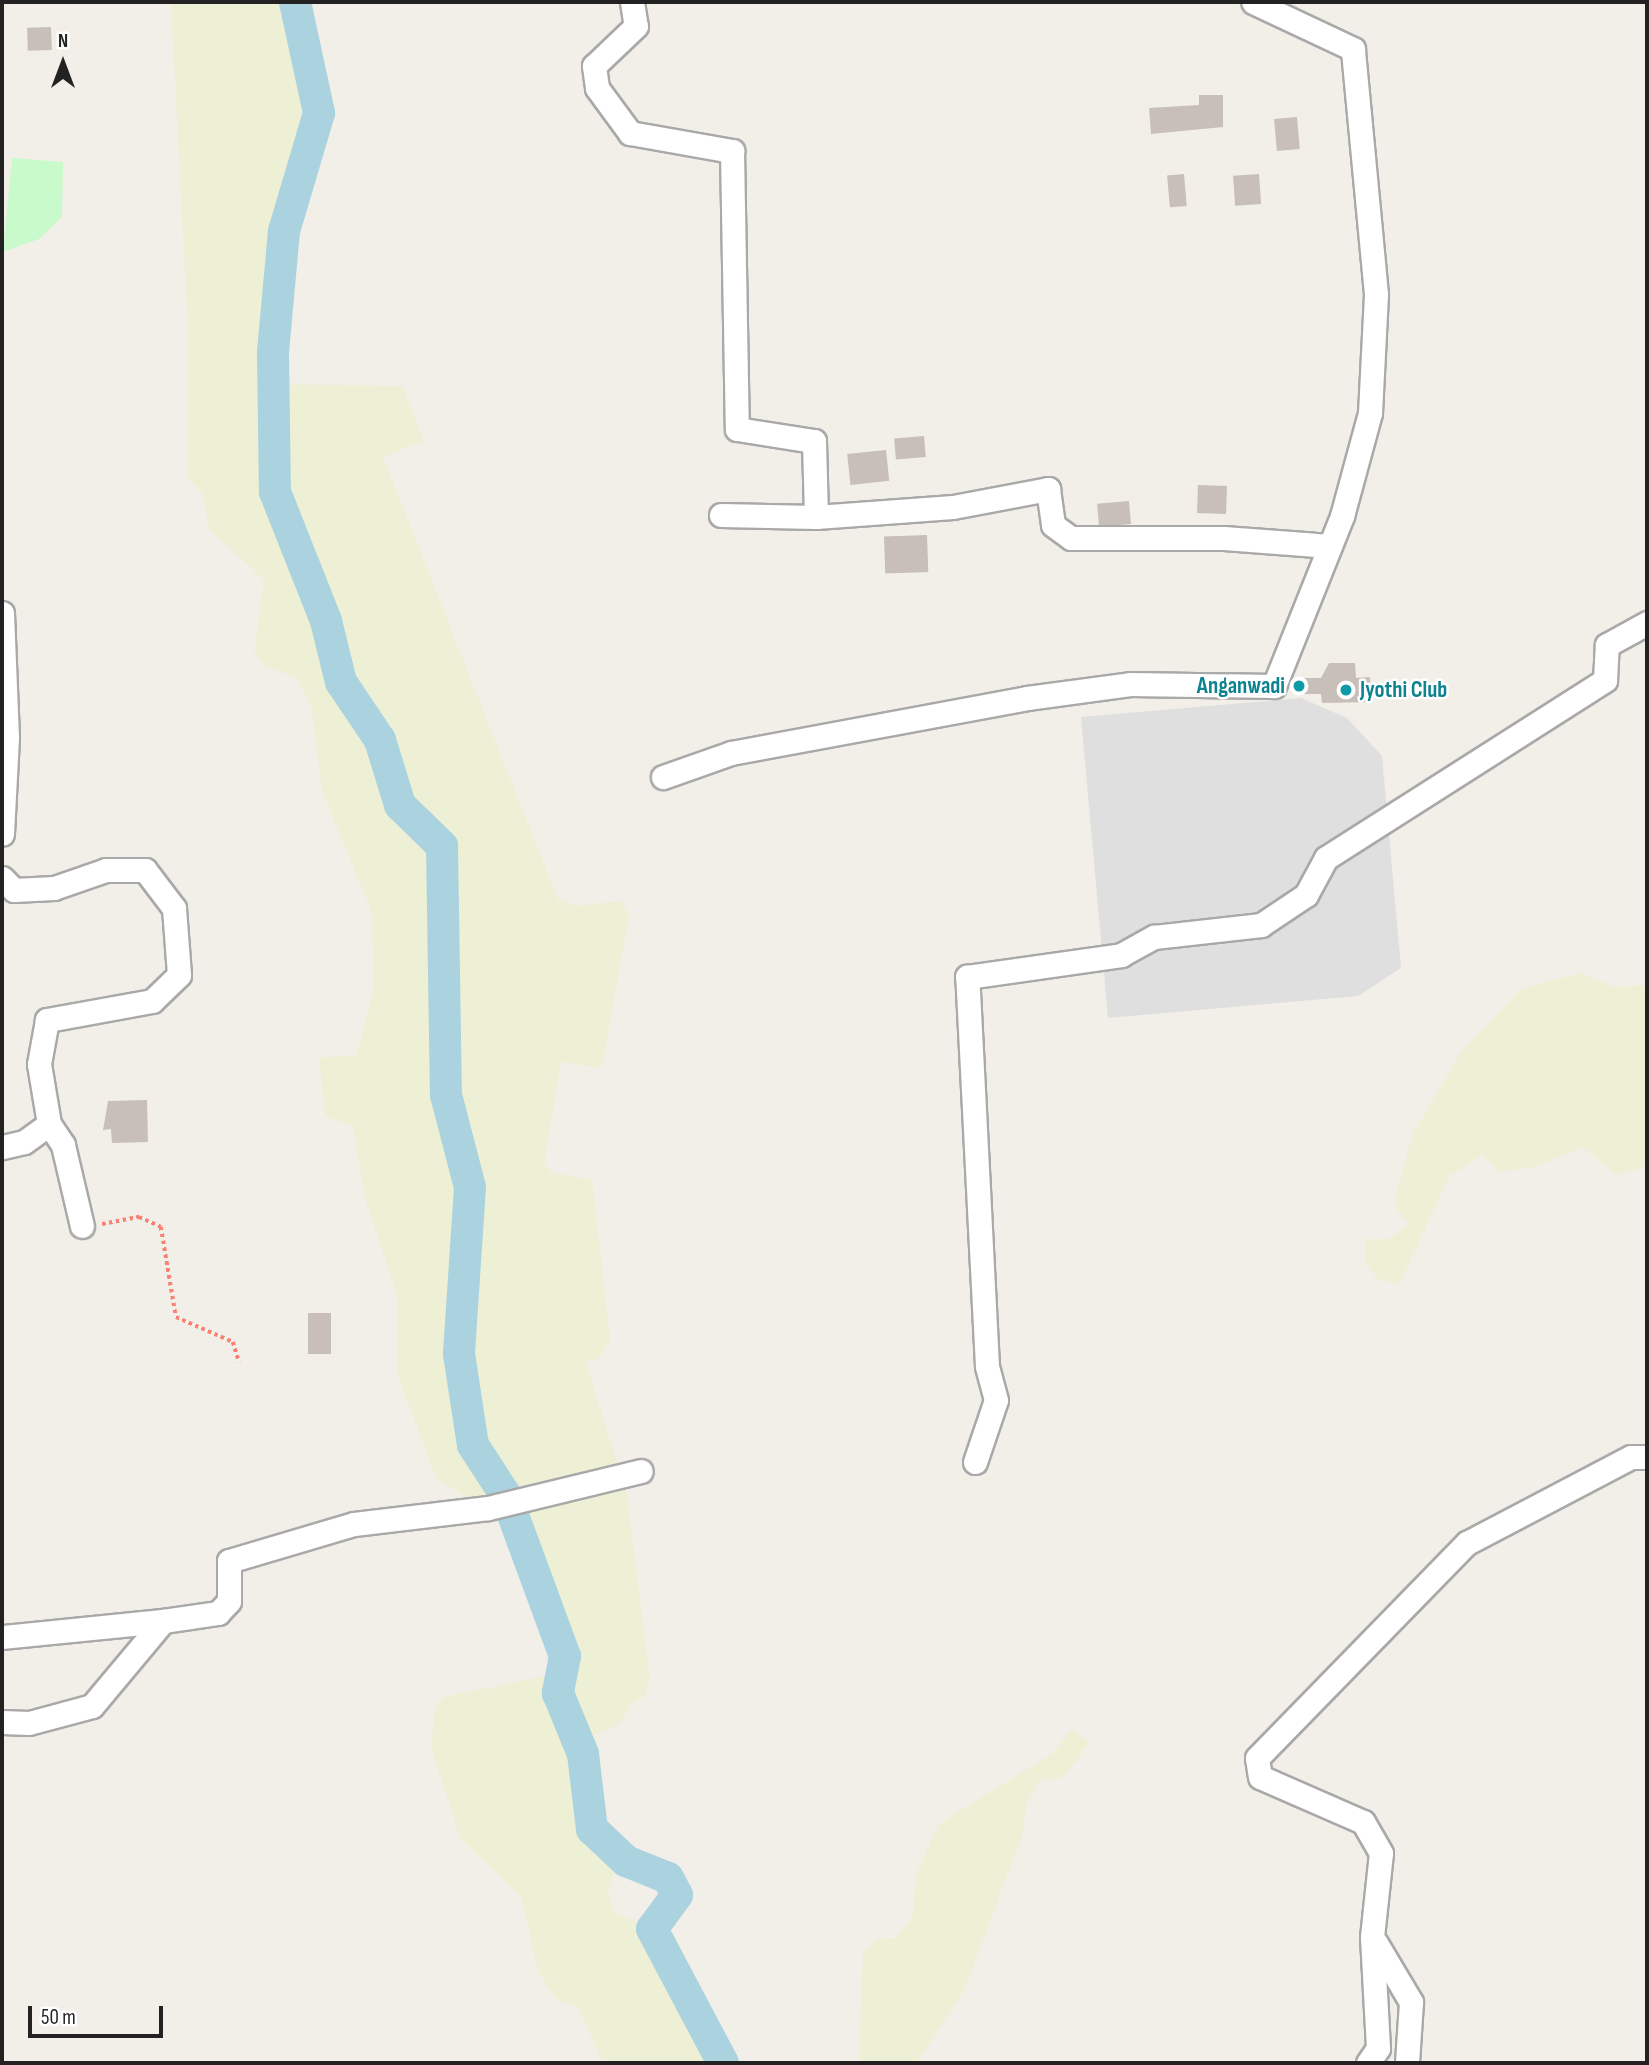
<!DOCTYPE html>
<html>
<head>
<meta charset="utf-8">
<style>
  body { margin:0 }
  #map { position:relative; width:1649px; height:2065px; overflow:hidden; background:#f2efe9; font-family:"Sofia Sans Condensed",sans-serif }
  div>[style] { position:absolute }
  .residential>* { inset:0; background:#e0dfdf }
  .farmland>* { inset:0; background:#eef0d5 }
  .park>* { inset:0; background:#c8facc }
  .river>* { height:32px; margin:-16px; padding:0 16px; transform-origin:16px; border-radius:16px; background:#aad3df }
  .building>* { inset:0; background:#c7bfb8; transform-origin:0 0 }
  .path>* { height:3.5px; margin-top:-1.75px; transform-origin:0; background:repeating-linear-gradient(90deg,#fa8072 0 3.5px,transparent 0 7px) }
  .roads { filter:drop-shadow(2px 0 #a9a9a9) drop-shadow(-2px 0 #a9a9a9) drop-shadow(0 2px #a9a9a9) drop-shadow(0 -2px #a9a9a9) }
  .minor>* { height:23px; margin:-11.5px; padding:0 11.5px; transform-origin:11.5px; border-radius:11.5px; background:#fff }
  .dots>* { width:19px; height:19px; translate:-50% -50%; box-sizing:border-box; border:4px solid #fff; border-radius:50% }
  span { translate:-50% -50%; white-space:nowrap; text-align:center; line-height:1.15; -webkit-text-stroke:5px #fff; paint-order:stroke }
  .culture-label { font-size:23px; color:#0d838f; font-weight:700 }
  .right { translate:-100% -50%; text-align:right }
  .left { translate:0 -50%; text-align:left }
  .frame { position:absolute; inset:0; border:4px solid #222; pointer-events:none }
  .north { position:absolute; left:28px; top:28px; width:70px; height:70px; -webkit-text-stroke:5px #fff; paint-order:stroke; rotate:0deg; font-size:19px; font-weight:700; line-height:28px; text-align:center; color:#222 }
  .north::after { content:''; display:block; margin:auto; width:24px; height:32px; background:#222; clip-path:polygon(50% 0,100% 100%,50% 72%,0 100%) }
  .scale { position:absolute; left:28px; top:2006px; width:135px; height:32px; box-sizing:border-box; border:4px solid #222; border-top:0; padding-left:9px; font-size:21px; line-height:24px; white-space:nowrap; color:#222; -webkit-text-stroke:5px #fff; paint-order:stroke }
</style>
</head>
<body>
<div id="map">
  <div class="residential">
    <div style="clip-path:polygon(1301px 698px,1347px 718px,1382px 756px,1401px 968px,1358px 996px,1108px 1018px,1081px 717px)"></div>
  </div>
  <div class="farmland">
    <div style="clip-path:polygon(171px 2px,286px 2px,311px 113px,278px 225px,276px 384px,402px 386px,424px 441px,383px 457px,558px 899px,575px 906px,621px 901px,629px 915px,602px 1068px,561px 1062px,544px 1163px,552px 1173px,592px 1179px,610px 1340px,599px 1358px,586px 1363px,627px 1494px,650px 1680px,645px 1696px,630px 1705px,621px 1723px,598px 1733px,585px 1776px,592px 1829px,621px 1856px,608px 1892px,614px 1912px,652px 1929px,723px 2063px,603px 2063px,578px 2008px,555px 1998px,538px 1972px,521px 1897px,460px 1838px,431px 1748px,435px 1706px,446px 1696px,561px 1673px,565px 1656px,506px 1496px,466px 1497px,436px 1478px,397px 1374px,397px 1296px,365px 1199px,353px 1126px,325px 1116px,319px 1058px,357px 1055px,374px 989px,372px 913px,322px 791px,311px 705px,295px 677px,266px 667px,254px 652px,264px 580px,209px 529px,203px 495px,187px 476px,188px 333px)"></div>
    <div style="clip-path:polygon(1579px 973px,1615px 987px,1647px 985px,1647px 1166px,1616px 1175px,1583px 1147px,1535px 1167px,1500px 1172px,1482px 1155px,1450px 1176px,1399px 1284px,1377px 1279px,1365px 1261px,1366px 1239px,1390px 1239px,1409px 1223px,1396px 1209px,1396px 1195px,1413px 1133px,1462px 1051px,1521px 989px)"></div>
    <div style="clip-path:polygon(1072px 1729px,1090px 1742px,1064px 1777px,1038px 1781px,1026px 1804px,1023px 1833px,964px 1991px,917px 2063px,859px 2063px,863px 1952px,879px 1939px,896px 1938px,912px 1918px,916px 1874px,939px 1824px,1053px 1753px)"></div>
  </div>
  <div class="park">
    <div style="clip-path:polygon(12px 158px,63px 162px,62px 217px,39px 239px,3px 252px)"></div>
  </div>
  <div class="river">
    <div style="left:295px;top:2px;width:114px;rotate:77.8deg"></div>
    <div style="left:319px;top:113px;width:123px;rotate:106.5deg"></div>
    <div style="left:284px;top:231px;width:122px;rotate:95.2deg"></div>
    <div style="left:273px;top:353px;width:139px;rotate:89.2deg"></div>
    <div style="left:275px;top:492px;width:139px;rotate:68.4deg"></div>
    <div style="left:326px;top:621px;width:63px;rotate:76.2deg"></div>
    <div style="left:341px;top:682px;width:70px;rotate:56.1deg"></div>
    <div style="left:380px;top:740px;width:68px;rotate:72.9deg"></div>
    <div style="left:400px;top:805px;width:59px;rotate:44.3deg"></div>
    <div style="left:442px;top:846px;width:249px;rotate:89.1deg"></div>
    <div style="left:446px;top:1095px;width:95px;rotate:75.4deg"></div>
    <div style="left:470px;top:1187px;width:167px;rotate:93.8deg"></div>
    <div style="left:459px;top:1354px;width:92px;rotate:81.3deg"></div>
    <div style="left:473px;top:1445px;width:61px;rotate:57.1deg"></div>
    <div style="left:506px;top:1496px;width:171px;rotate:69.8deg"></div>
    <div style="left:565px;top:1656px;width:38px;rotate:101deg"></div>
    <div style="left:558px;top:1693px;width:66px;rotate:67.7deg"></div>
    <div style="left:583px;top:1754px;width:76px;rotate:83.2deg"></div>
    <div style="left:592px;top:1829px;width:47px;rotate:43.3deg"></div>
    <div style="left:626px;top:1861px;width:45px;rotate:22deg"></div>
    <div style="left:668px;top:1878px;width:19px;rotate:62deg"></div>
    <div style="left:677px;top:1895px;width:42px;rotate:126.3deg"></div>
    <div style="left:652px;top:1929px;width:152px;rotate:62.1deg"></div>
  </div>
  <div class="building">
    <div style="left:51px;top:27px;width:23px;height:24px;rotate:88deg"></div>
    <div style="clip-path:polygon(1199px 95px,1223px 95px,1223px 127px,1151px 134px,1149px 108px,1199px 105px)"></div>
    <div style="left:1297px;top:117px;width:32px;height:23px;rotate:85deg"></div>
    <div style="left:1184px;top:174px;width:32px;height:17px;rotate:85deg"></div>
    <div style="left:1259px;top:174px;width:30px;height:26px;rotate:86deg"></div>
    <div style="left:924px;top:436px;width:21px;height:30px;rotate:85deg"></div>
    <div style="left:886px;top:450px;width:31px;height:39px;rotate:84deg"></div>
    <div style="left:1198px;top:485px;width:29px;height:28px;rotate:2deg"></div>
    <div style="left:1129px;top:501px;width:23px;height:32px;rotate:85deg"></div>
    <div style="left:927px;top:535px;width:37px;height:43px;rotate:88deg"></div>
    <div style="clip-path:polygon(1329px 663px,1355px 663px,1356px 678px,1370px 677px,1371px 702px,1322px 703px,1321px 694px,1294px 694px,1294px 678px,1321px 678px)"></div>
    <div style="clip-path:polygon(147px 1100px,148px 1142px,112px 1143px,111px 1129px,103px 1130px,108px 1101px)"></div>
    <div style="left:331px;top:1313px;width:41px;height:23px;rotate:90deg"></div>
  </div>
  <div class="path">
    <div style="left:102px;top:1224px;width:38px;rotate:-11deg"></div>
    <div style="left:139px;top:1217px;width:24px;rotate:24deg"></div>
    <div style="left:161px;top:1227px;width:91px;rotate:80.5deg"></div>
    <div style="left:176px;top:1317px;width:62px;rotate:23.7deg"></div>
    <div style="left:233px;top:1342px;width:21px;rotate:73deg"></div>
  </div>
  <div class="roads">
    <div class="minor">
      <div style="left:632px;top:2px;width:24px;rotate:81deg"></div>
      <div style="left:636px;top:26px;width:58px;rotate:136.4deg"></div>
      <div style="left:594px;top:66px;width:22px;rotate:82deg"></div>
      <div style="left:597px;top:88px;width:56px;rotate:53.7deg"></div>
      <div style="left:630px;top:133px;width:104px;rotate:10deg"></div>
      <div style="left:732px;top:151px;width:278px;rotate:89deg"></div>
      <div style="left:737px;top:429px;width:78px;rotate:8.9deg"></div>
      <div style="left:814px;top:441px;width:76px;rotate:88.5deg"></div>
      <div style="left:721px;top:515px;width:95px;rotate:1.2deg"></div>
      <div style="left:816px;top:517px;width:137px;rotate:-4.2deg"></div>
      <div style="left:953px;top:507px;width:97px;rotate:-10.7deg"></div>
      <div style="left:1048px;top:489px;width:36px;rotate:82deg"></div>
      <div style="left:1053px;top:525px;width:22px;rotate:36deg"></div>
      <div style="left:1071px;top:538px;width:153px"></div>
      <div style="left:1224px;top:538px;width:106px;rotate:4.3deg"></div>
      <div style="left:2px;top:613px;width:125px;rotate:87.7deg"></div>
      <div style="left:7px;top:738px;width:96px;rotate:93deg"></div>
      <div style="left:663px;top:777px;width:72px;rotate:-19.4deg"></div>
      <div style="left:731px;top:753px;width:301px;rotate:-10.5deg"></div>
      <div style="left:1027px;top:698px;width:104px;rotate:-7.7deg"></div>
      <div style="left:1130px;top:684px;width:144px;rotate:0.8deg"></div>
      <div style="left:1274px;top:686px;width:183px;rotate:-68.2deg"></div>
      <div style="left:1342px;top:516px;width:107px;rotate:-74.8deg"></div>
      <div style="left:1370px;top:413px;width:119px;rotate:-87.1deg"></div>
      <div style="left:1376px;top:294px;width:246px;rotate:-95.4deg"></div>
      <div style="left:1353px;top:49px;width:110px;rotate:-154.8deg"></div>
      <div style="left:2px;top:878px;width:17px;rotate:45deg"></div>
      <div style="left:14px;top:890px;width:40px;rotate:-2.9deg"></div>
      <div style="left:54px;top:888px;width:55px;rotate:-19.1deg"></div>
      <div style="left:106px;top:870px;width:39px"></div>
      <div style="left:145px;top:870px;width:48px;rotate:52.7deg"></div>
      <div style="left:174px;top:908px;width:67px;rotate:85.7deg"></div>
      <div style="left:179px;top:975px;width:37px;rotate:136deg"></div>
      <div style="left:152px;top:1001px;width:107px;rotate:169.7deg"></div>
      <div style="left:47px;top:1020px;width:45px;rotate:100.3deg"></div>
      <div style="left:39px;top:1064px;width:61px;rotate:80.5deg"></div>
      <div style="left:49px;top:1124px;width:31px;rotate:144deg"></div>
      <div style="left:24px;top:1142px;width:23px;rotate:167deg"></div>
      <div style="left:49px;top:1124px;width:25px;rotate:56deg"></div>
      <div style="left:63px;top:1145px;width:83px;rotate:76.8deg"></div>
      <div style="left:975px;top:1462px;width:65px;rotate:-71.3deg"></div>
      <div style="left:996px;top:1400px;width:35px;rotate:-105deg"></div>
      <div style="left:987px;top:1366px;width:390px;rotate:-92.9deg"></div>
      <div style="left:967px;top:977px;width:156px;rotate:-8.1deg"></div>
      <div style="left:1121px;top:955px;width:38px;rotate:-29deg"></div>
      <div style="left:1154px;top:937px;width:108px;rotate:-6.4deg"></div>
      <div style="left:1261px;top:925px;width:54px;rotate:-33.7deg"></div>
      <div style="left:1306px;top:895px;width:42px;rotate:-61.6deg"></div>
      <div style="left:1326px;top:858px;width:331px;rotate:-32.5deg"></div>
      <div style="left:1605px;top:680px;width:35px;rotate:-87deg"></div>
      <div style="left:1607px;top:645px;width:46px;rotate:-28.8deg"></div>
      <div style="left:2px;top:1637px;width:162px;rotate:-5.7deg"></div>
      <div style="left:2px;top:1722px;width:27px;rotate:2deg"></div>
      <div style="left:29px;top:1723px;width:65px;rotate:-15.1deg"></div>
      <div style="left:92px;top:1706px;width:111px;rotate:-50.1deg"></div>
      <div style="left:163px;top:1621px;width:56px;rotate:-8.3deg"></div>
      <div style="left:218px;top:1613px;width:16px;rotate:-47deg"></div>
      <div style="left:229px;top:1601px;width:40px;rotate:-90deg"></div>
      <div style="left:229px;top:1561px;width:130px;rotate:-16.5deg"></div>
      <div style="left:354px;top:1524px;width:135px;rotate:-6.8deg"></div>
      <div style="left:488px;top:1508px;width:157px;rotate:-13.6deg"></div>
      <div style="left:1376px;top:1943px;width:69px;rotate:59.3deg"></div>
      <div style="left:1411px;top:2002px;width:61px;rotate:93.8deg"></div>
      <div style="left:1368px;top:2063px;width:18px;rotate:-56deg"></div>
      <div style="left:1378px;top:2048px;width:111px;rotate:-93.1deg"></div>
      <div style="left:1372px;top:1937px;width:84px;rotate:-83.9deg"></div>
      <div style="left:1381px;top:1853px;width:36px;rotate:-120deg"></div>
      <div style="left:1363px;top:1822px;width:112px;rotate:-156.4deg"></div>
      <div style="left:1260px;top:1777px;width:19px;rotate:-99deg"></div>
      <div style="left:1257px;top:1758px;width:301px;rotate:-45.7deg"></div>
      <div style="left:1467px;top:1543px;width:185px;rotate:-27.7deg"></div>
      <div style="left:1631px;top:1457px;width:16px"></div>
    </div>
  </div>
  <div class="dots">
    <div style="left:1299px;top:686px;background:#0f9aa8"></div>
    <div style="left:1346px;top:690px;background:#0f9aa8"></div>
  </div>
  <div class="culture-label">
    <span class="right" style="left:1285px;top:686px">Anganwadi</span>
    <span class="left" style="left:1360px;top:690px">Jyothi Club</span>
  </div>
  <div class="frame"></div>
  <div class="north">N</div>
  <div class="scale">50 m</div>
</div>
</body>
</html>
